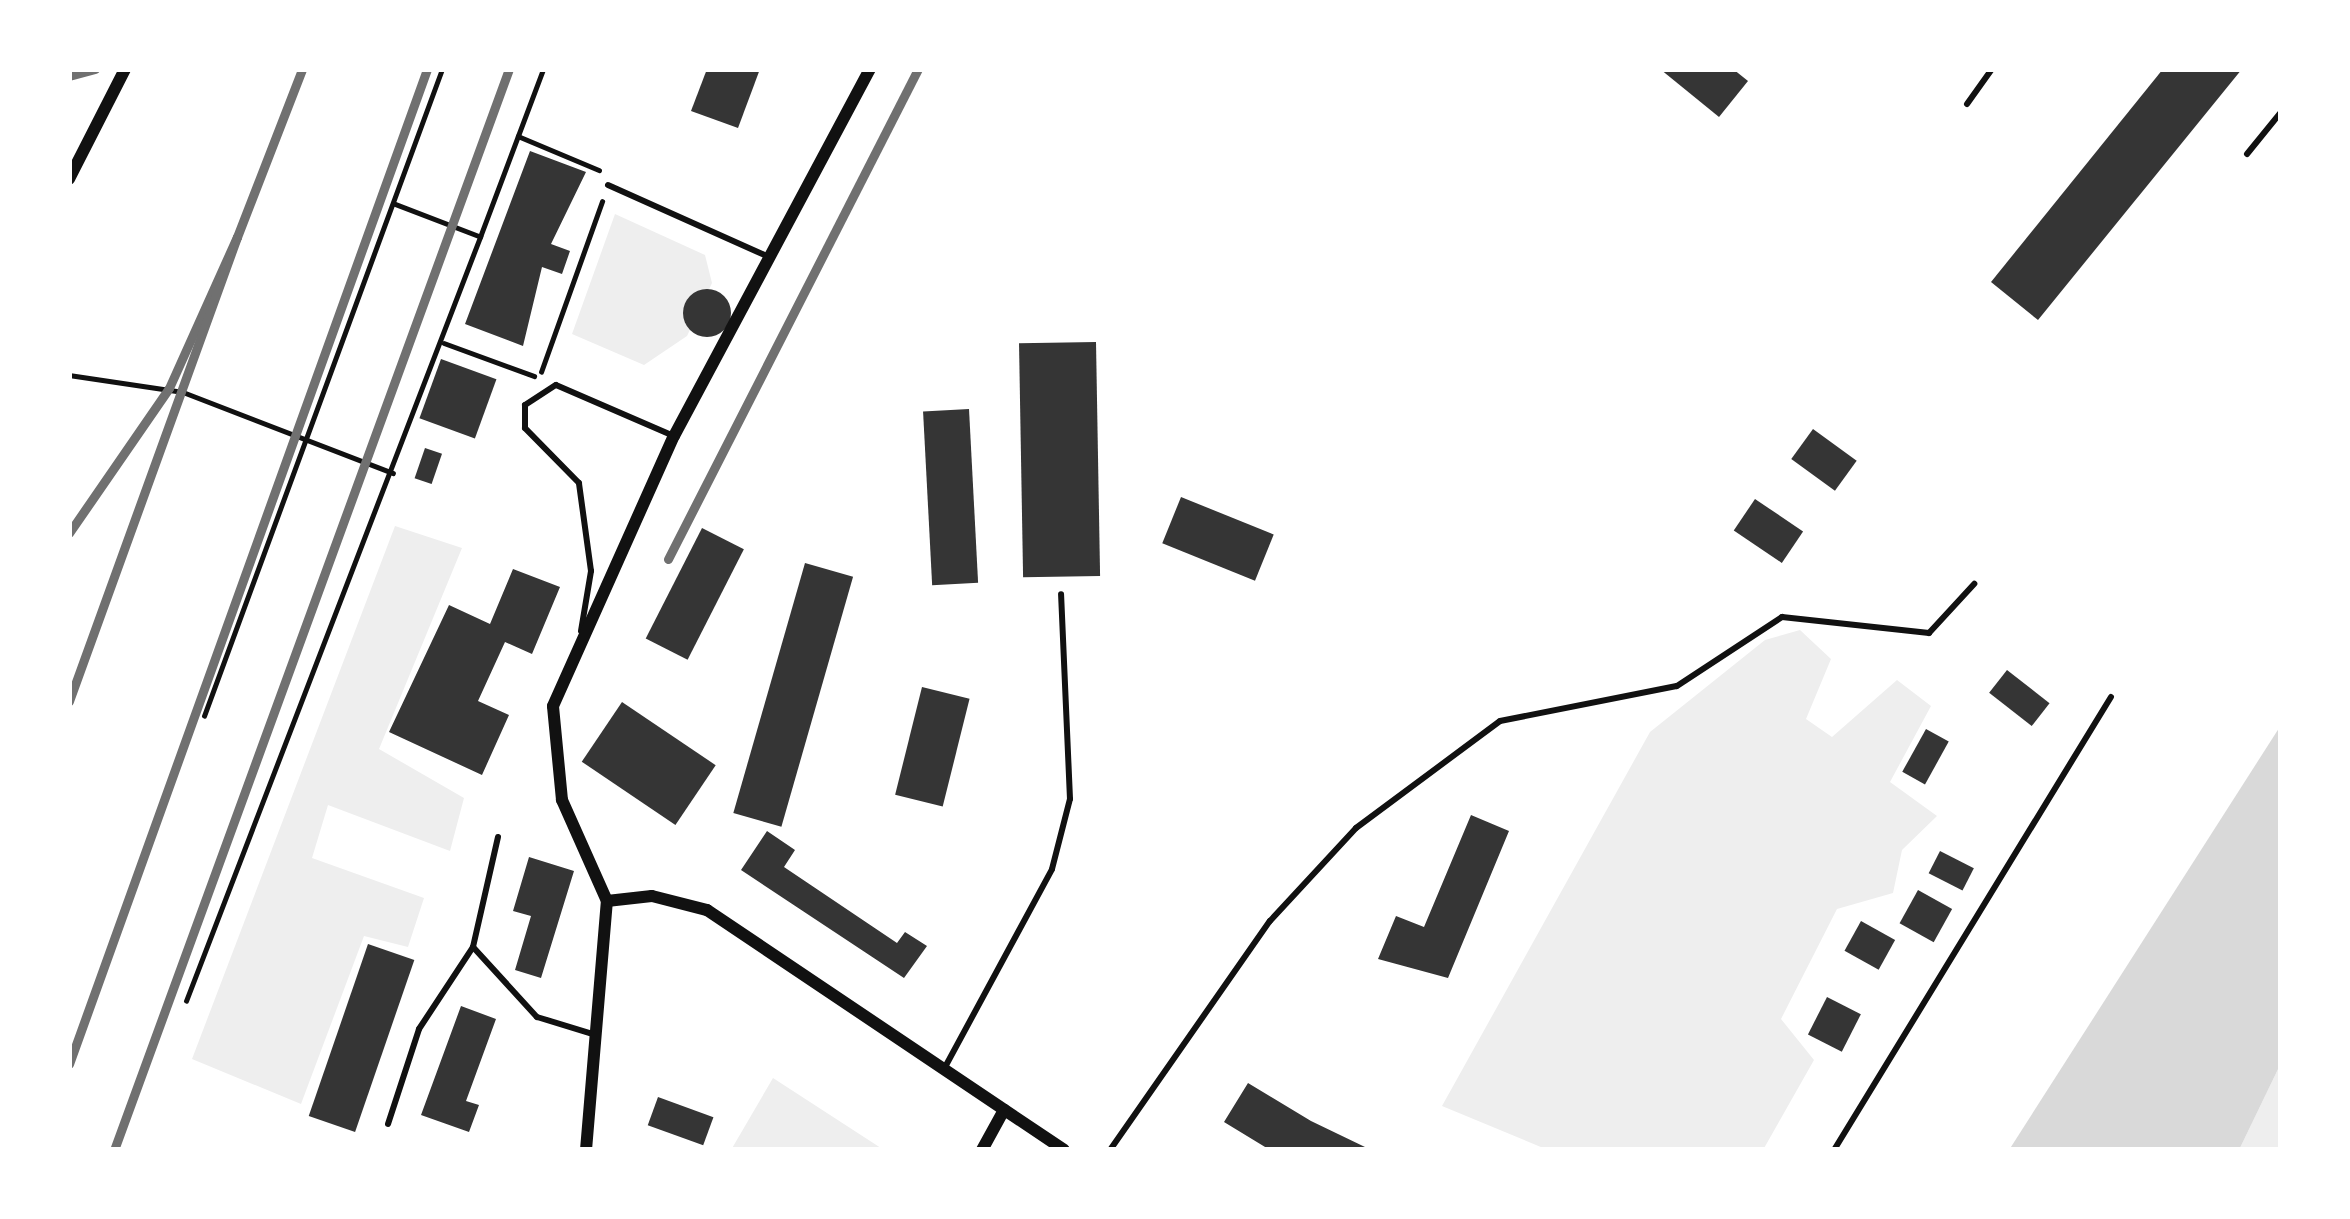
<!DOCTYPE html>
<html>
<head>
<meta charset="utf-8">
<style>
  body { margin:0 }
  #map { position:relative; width:2350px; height:1219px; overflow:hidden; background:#fff; font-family:"Alegreya Sans",sans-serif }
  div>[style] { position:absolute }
  .green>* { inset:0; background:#eee }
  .water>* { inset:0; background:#d9d9d9 }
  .building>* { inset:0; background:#353535; transform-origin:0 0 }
  .round { border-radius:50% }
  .path>* { height:4.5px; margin:-2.25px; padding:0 2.25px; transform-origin:2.25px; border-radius:2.25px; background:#111 }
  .service>* { height:6px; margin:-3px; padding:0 3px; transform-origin:3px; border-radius:3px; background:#111 }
  .minor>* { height:12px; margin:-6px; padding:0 6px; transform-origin:6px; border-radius:6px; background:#111 }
  .rail>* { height:9px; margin:-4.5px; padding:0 4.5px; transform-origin:4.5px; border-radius:4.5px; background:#707070 }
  span { translate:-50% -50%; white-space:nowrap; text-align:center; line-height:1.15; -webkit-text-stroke:10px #fff; paint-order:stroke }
  .frame { position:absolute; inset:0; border:72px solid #fff; pointer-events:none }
</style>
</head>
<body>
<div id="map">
  <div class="green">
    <div style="clip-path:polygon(615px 214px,705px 255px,712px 283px,687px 336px,644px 365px,572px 334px)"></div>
    <div style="clip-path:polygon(395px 526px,462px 548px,379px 749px,464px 798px,450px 851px,328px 805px,312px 858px,424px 898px,408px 947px,364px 936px,301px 1104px,192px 1059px)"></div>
    <div style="clip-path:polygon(1800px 630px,1831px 659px,1806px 719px,1832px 737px,1897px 680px,1931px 706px,1890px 782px,1937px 816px,1902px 850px,1893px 893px,1837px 909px,1781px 1019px,1814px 1060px,1763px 1150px,1548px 1150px,1442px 1106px,1650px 732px,1765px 640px)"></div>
    <div style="clip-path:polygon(2281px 1063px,2281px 1150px,2239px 1150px)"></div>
    <div style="clip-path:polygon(773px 1078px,884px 1150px,731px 1150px)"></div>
  </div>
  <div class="water">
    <div style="clip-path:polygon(2281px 725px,2281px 1063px,2239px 1150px,2009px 1150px)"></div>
  </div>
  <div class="building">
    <div style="clip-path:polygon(707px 69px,760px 69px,738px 128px,691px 111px)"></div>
    <div style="clip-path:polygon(1660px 69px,1733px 69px,1748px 81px,1719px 117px)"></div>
    <div style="clip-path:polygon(2163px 69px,2242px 69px,2038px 320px,1991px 282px)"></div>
    <div style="clip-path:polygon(530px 151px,586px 172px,551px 244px,570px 251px,562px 274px,542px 267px,523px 346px,465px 324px)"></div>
    <div class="round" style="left:683px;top:289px;width:48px;height:48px"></div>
    <div style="left:1096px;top:342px;width:234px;height:77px;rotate:89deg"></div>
    <div style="left:441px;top:359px;width:59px;height:63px;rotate:20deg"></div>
    <div style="left:969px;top:409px;width:174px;height:46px;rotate:87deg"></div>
    <div style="left:1813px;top:429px;width:54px;height:37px;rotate:36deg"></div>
    <div style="left:425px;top:448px;width:18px;height:32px;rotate:19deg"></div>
    <div style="left:1181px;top:497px;width:100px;height:50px;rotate:22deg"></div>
    <div style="left:1755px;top:499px;width:58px;height:38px;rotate:34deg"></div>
    <div style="left:702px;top:528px;width:47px;height:124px;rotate:27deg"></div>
    <div style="left:805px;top:563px;width:50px;height:260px;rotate:16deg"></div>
    <div style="clip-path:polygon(513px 569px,560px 587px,532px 654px,505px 642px,478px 701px,509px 715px,482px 775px,389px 732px,449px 605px,490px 624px)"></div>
    <div style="left:2007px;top:670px;width:54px;height:29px;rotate:38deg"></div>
    <div style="left:922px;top:687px;width:49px;height:111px;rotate:14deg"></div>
    <div style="left:622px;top:702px;width:113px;height:72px;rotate:34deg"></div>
    <div style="left:1926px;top:729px;width:26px;height:49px;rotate:29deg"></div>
    <div style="clip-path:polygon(1471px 815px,1509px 831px,1448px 978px,1378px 959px,1396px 916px,1424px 927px)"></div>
    <div style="clip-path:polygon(767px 831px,795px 850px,784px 867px,897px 943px,905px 932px,927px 946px,904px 978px,741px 870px)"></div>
    <div style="left:1940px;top:851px;width:38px;height:25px;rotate:27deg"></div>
    <div style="clip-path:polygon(529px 857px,574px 871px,541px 978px,515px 970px,531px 916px,513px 911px)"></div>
    <div style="left:1918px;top:890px;width:39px;height:38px;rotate:29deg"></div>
    <div style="left:1861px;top:921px;width:39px;height:34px;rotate:29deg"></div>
    <div style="left:368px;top:944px;width:49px;height:182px;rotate:19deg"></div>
    <div style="left:1827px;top:997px;width:38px;height:42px;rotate:27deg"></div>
    <div style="clip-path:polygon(461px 1006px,496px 1019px,466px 1101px,479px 1105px,469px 1132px,421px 1115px)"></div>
    <div style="clip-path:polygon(1248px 1083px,1311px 1121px,1365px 1147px,1270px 1150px,1224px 1122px)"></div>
    <div style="left:658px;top:1097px;width:59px;height:30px;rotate:20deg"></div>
  </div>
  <div class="path">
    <div style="left:518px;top:136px;width:88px;rotate:22.8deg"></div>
    <div style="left:480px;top:237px;width:179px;rotate:-69.4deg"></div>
    <div style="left:444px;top:343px;width:96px;rotate:20.1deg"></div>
    <div style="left:541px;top:372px;width:181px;rotate:-70.3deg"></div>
    <div style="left:69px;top:375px;width:115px;rotate:8.5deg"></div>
    <div style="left:183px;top:392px;width:225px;rotate:21.1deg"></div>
    <div style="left:204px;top:716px;width:689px;rotate:-69.8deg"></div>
    <div style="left:186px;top:1001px;width:819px;rotate:-68.95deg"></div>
    <div style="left:480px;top:237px;width:92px;rotate:-159deg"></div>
  </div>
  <div class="service">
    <div style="left:1967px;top:104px;width:43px;rotate:-54.5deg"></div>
    <div style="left:2247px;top:154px;width:54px;rotate:-51deg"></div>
    <div style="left:608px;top:185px;width:176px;rotate:24.1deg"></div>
    <div style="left:581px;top:631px;width:61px;rotate:-80.5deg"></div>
    <div style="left:591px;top:571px;width:89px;rotate:-97.8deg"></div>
    <div style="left:579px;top:483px;width:77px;rotate:-134.5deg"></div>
    <div style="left:525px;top:428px;width:23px;rotate:-90deg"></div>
    <div style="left:525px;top:405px;width:37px;rotate:-33deg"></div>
    <div style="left:556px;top:385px;width:129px;rotate:23.4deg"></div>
    <div style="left:498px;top:837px;width:113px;rotate:102.8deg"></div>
    <div style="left:473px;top:947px;width:95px;rotate:47.6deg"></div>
    <div style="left:537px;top:1017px;width:62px;rotate:17deg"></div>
    <div style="left:944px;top:1069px;width:227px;rotate:-61.6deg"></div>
    <div style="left:1052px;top:869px;width:72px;rotate:-75.6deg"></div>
    <div style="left:1070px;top:799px;width:205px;rotate:-92.5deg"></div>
    <div style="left:388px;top:1124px;width:100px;rotate:-71.9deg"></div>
    <div style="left:419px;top:1029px;width:98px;rotate:-56.6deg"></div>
    <div style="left:1110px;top:1150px;width:279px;rotate:-55.1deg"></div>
    <div style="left:1270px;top:921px;width:127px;rotate:-47.2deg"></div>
    <div style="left:1356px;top:828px;width:179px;rotate:-36.6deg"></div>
    <div style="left:1500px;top:721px;width:180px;rotate:-11.2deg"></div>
    <div style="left:1677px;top:686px;width:126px;rotate:-33.3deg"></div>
    <div style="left:1782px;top:617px;width:148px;rotate:6.2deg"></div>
    <div style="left:1929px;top:633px;width:67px;rotate:-47.4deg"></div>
    <div style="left:1834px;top:1150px;width:531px;rotate:-58.56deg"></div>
  </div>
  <div class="minor">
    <div style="left:69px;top:179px;width:123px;rotate:-63deg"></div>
    <div style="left:607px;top:901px;width:45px;rotate:-6.3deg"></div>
    <div style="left:652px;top:896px;width:57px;rotate:14.3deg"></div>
    <div style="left:707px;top:910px;width:430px;rotate:33.9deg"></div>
    <div style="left:586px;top:1150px;width:250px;rotate:-85.2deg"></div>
    <div style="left:607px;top:901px;width:111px;rotate:-114deg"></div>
    <div style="left:562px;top:800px;width:94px;rotate:-95.5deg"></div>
    <div style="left:553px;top:706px;width:296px;rotate:-65.9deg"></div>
    <div style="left:674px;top:436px;width:416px;rotate:-61.9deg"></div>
    <div style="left:982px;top:1150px;width:46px;rotate:-61.2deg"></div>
  </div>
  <div class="rail">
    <div style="left:69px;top:76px;width:27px;rotate:-15deg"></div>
    <div style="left:237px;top:237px;width:180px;rotate:-68.8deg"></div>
    <div style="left:69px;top:533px;width:176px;rotate:-55.4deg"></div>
    <div style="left:169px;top:388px;width:166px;rotate:-65.8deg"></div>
    <div style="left:237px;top:237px;width:494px;rotate:109.9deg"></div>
    <div style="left:668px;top:559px;width:550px;rotate:-62.97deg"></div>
    <div style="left:69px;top:1064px;width:1057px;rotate:-70.21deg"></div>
    <div style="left:114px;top:1150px;width:1151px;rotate:-69.93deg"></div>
  </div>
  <div class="frame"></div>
</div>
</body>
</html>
